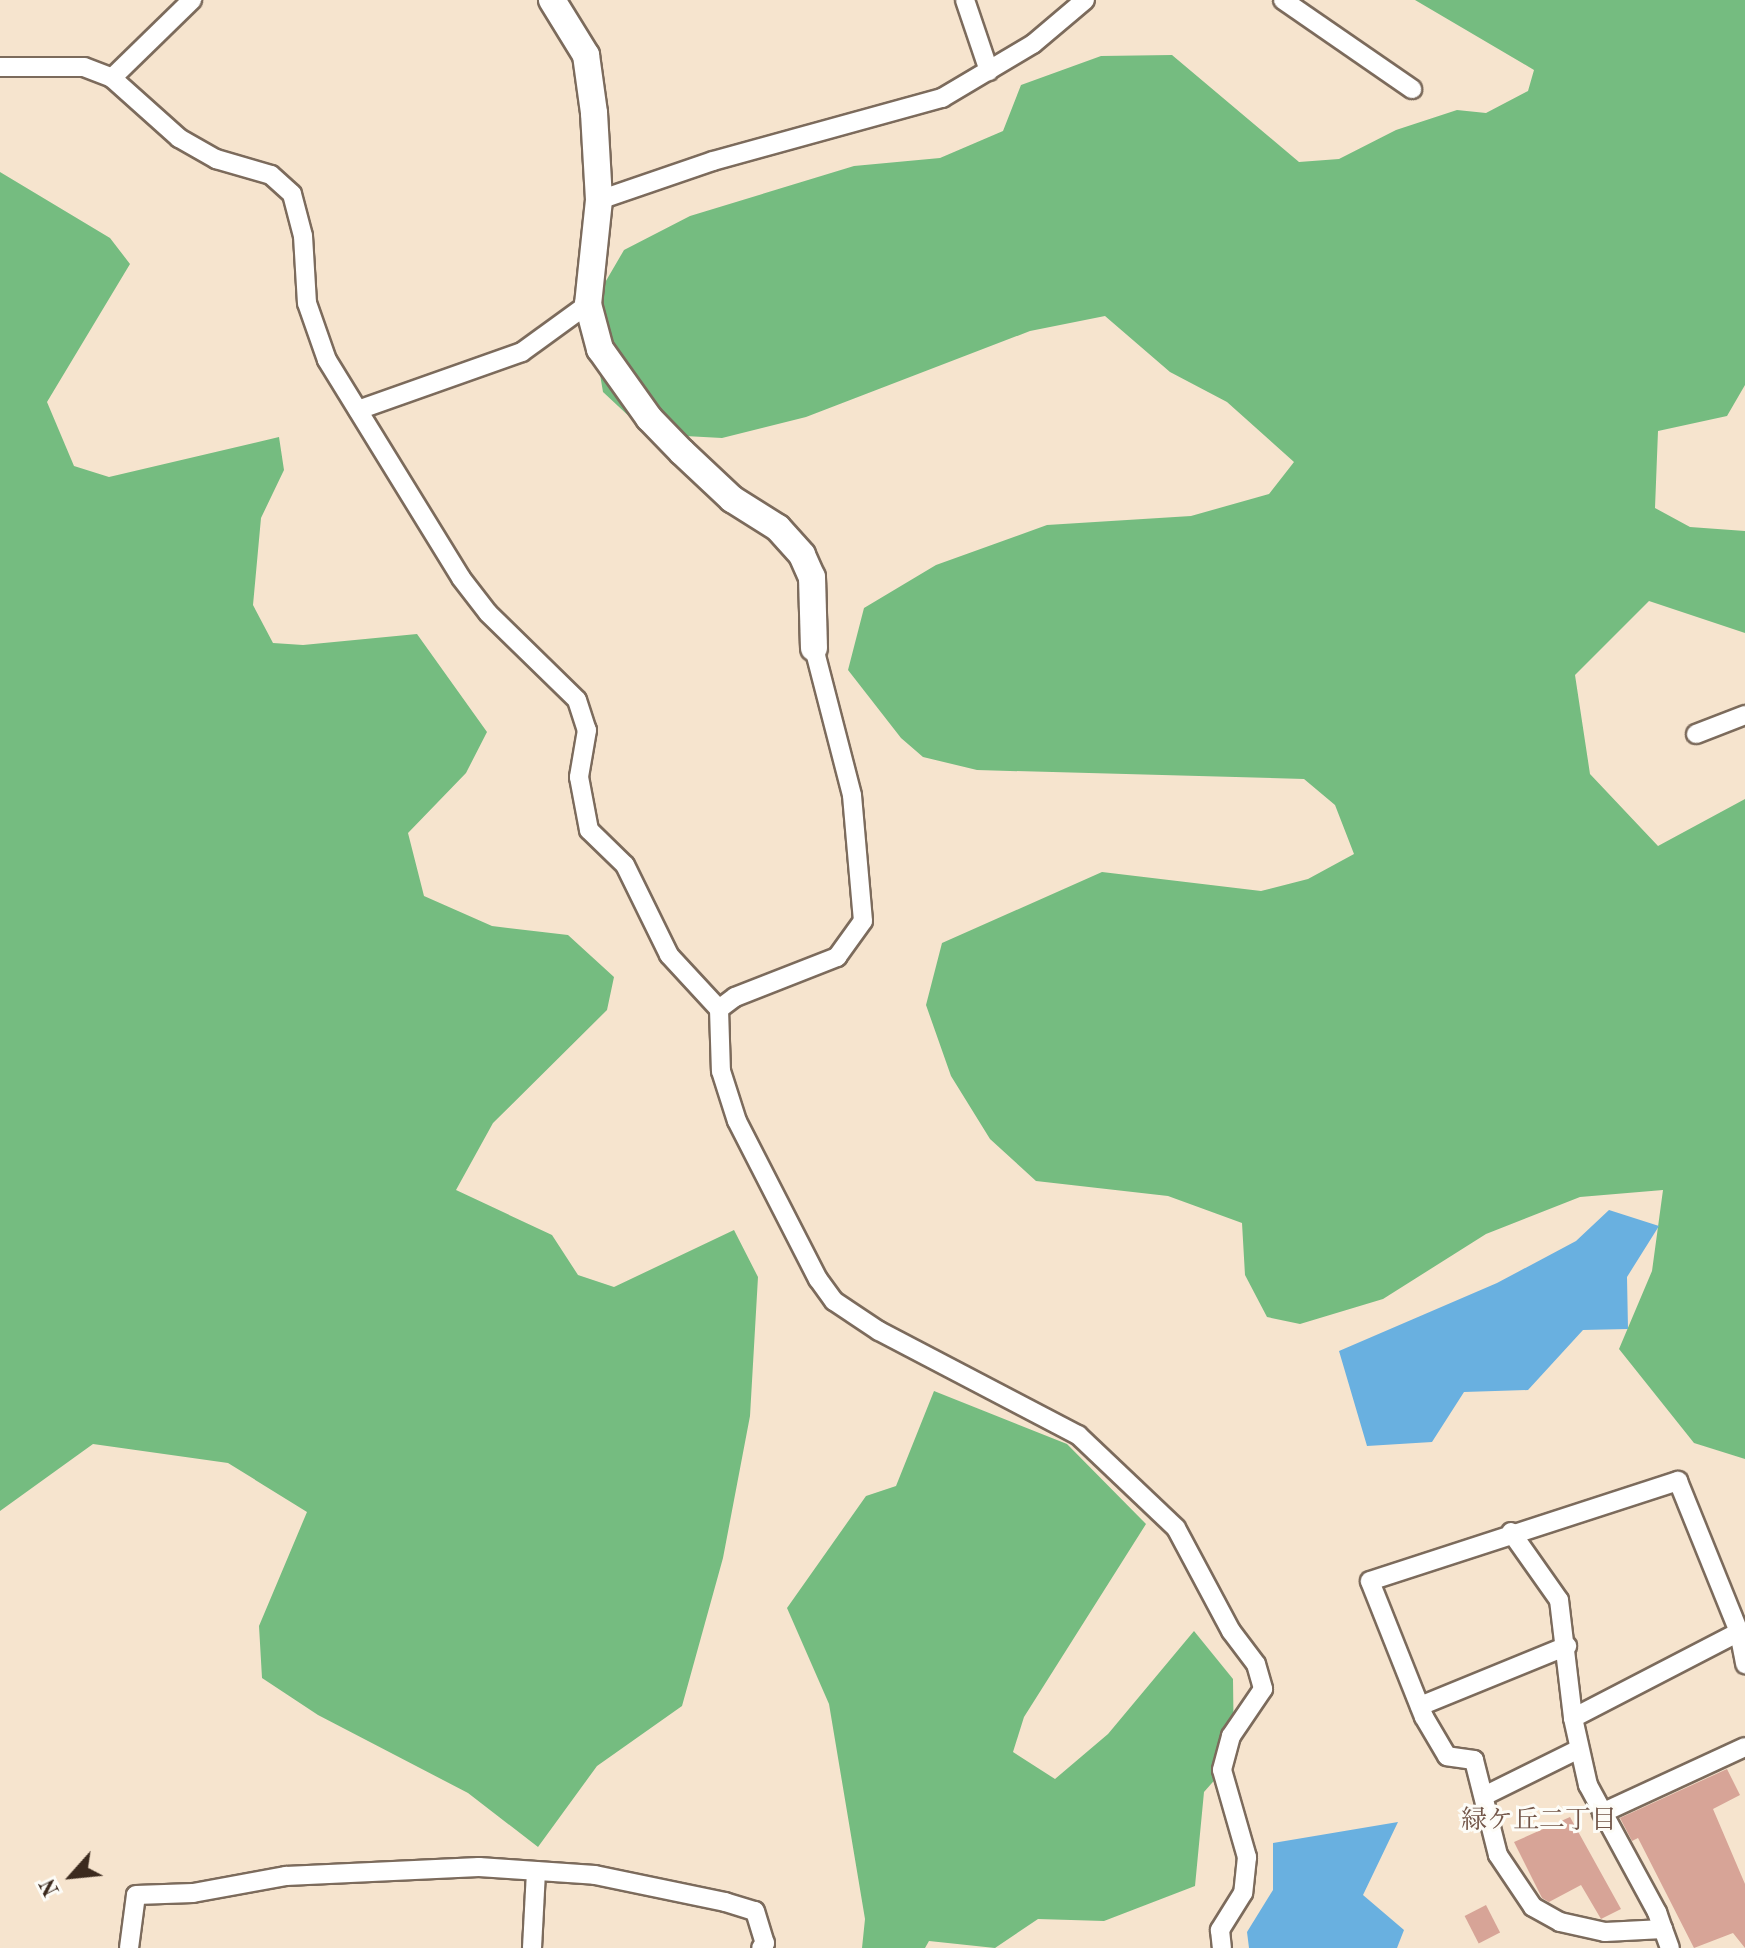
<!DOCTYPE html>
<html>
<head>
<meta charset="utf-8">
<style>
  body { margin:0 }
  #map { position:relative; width:1745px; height:1948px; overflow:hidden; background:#f6e4ce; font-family:"Old Standard TT","Noto Serif JP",serif }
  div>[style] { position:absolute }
  .forest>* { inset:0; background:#75bc80 }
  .water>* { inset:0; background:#69b0e0 }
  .building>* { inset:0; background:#d7a497; transform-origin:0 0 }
  .roads { filter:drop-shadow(2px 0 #7c6b5c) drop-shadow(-2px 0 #7c6b5c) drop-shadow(0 2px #7c6b5c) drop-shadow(0 -2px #7c6b5c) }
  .street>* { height:18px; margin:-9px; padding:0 9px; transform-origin:9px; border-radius:9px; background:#fff }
  .secondary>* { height:26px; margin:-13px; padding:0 13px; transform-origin:13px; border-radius:13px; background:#fff }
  span { translate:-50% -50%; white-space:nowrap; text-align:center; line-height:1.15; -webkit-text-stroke:6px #fdfcf7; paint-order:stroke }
  .neighbourhood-label { font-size:26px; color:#725548 }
  .north { position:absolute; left:32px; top:1836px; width:80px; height:80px; -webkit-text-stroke:6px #fdfcf7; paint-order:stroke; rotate:243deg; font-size:22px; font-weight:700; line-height:32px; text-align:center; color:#3b2a1e }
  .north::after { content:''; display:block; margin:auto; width:28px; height:36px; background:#3b2a1e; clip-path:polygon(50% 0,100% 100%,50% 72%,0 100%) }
</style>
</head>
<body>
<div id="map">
  <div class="forest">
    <div style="clip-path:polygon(1415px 0,1745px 0,1745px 385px,1727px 416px,1658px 431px,1655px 508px,1690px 527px,1745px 531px,1745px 633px,1649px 601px,1575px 675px,1590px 774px,1658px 846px,1745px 799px,1745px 1459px,1694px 1443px,1619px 1349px,1652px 1271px,1663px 1190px,1580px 1197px,1486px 1234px,1383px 1299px,1300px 1324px,1267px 1317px,1245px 1275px,1242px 1223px,1168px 1196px,1036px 1181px,990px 1139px,951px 1076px,926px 1005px,942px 943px,1102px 872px,1261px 891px,1308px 879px,1354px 854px,1335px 805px,1304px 779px,977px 770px,923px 757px,901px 738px,848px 670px,864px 608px,936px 565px,1047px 525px,1191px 516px,1269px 494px,1294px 462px,1227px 402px,1170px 372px,1105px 316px,1030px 331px,806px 417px,722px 438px,648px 434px,603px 392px,589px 310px,624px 250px,690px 216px,854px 166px,940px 158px,1003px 131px,1021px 85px,1101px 56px,1172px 55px,1299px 162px,1339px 159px,1396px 130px,1457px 110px,1486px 113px,1528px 91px,1534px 70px)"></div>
    <div style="clip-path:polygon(0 172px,110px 238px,130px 264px,47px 402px,74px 466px,109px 477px,279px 437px,284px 470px,261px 518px,253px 605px,273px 643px,303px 645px,417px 634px,487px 732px,466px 773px,408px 833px,424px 896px,492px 926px,568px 935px,614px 977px,607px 1010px,493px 1123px,456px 1190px,552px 1235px,578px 1275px,614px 1287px,734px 1230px,758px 1277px,750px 1416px,723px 1558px,682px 1706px,597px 1766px,538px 1847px,468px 1793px,318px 1715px,262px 1678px,259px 1626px,307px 1512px,228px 1463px,93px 1444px,0 1511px)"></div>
    <div style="clip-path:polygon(934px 1391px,1067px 1444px,1146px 1524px,1024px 1717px,1013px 1752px,1055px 1779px,1108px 1734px,1194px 1631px,1233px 1679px,1234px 1758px,1204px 1792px,1195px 1886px,1104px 1921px,1038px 1919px,995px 1948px,929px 1941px,925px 1948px,862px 1948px,865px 1919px,829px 1704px,787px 1608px,866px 1496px,896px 1486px)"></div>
  </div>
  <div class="water">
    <div style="clip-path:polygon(1609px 1210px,1659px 1226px,1627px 1277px,1628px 1329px,1583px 1330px,1528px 1390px,1464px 1392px,1432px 1442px,1367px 1446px,1339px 1351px,1497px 1283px,1576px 1241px)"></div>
    <div style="clip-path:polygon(1398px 1822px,1363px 1895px,1404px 1930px,1397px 1948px,1249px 1948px,1247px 1932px,1273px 1890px,1273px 1843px)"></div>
  </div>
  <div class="building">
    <div style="clip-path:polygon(1727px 1769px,1740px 1795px,1713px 1809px,1745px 1884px,1745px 1948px,1733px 1933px,1694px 1948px,1638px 1838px,1632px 1841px,1620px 1818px)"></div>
    <div style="clip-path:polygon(1570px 1817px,1621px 1909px,1601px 1919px,1581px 1885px,1549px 1902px,1542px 1898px,1514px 1842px)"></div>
    <div style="left:1486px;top:1905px;width:31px;height:24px;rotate:63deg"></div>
  </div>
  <div class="roads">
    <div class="street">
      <div style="left:965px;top:0;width:75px;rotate:71.3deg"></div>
      <div style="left:1283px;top:0;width:157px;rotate:34.6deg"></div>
      <div style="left:0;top:67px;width:84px"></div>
      <div style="left:84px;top:67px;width:30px;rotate:21deg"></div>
      <div style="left:112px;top:78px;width:90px;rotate:41.8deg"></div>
      <div style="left:179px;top:138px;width:43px;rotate:29.6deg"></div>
      <div style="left:216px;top:159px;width:57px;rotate:16.2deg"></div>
      <div style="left:271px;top:175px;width:28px;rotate:42deg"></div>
      <div style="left:292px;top:194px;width:43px;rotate:75.3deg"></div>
      <div style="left:303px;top:236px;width:67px;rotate:86.6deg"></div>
      <div style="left:307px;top:303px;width:60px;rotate:70.7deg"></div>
      <div style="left:327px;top:360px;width:256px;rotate:58.4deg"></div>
      <div style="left:461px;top:578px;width:44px;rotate:52.4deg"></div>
      <div style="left:488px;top:613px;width:124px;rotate:44.3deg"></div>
      <div style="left:577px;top:700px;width:32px;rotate:72deg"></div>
      <div style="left:587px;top:730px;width:48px;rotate:99.7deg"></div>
      <div style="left:579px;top:777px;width:54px;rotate:79.3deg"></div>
      <div style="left:589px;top:830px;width:50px;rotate:44.2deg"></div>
      <div style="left:625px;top:865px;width:100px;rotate:63.9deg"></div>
      <div style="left:669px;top:955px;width:74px;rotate:47.2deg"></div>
      <div style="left:719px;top:1009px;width:62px;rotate:88.2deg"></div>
      <div style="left:721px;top:1071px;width:52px;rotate:72.3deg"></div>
      <div style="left:737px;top:1121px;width:178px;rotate:62.9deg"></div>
      <div style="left:818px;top:1279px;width:27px;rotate:54deg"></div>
      <div style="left:834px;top:1301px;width:54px;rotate:33.7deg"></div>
      <div style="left:879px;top:1331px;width:225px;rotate:27.6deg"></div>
      <div style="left:1078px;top:1435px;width:135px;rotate:43.5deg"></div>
      <div style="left:1176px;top:1528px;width:117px;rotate:61.9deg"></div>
      <div style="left:1231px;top:1631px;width:41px;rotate:52.9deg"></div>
      <div style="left:1256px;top:1664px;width:26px;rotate:74deg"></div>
      <div style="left:1263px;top:1689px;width:57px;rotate:124.2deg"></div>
      <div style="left:1231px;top:1736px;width:35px;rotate:105deg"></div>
      <div style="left:1222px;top:1770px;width:91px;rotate:74deg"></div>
      <div style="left:1247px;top:1857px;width:36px;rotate:96deg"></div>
      <div style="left:1243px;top:1893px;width:44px;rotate:121.9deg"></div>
      <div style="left:1220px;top:1930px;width:18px;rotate:84deg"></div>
      <div style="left:112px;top:78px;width:112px;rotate:-44.3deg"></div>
      <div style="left:599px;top:200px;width:120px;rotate:-18.9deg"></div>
      <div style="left:713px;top:161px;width:238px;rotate:-15.4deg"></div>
      <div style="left:942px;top:98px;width:106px;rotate:-30.7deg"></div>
      <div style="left:1033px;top:44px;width:68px;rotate:-40.2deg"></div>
      <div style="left:358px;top:410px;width:174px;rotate:-19.5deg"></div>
      <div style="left:522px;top:352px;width:82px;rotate:-36deg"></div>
      <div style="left:1696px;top:734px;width:53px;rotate:-21.2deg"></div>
      <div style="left:719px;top:1009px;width:20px;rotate:-37deg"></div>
      <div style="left:735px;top:997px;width:110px;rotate:-21.4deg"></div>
      <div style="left:837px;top:957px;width:44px;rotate:-54.2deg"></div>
      <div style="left:863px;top:921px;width:126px;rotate:-95deg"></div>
      <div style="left:852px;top:795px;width:152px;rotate:-104.5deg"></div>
      <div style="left:1511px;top:1532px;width:83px;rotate:54.8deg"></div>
      <div style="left:1559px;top:1600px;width:119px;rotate:83.2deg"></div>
      <div style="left:1739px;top:1632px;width:33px;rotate:79deg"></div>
      <div style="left:1420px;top:1706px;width:159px;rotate:-22.2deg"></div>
      <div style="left:1484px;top:1796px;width:106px;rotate:-26.3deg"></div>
      <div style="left:1602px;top:1813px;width:157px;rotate:-24.8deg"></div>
      <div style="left:1663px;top:1929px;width:58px;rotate:177deg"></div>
      <div style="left:1605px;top:1932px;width:46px;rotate:-167.5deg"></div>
      <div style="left:1560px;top:1922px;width:31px;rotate:-151deg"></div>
      <div style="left:1533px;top:1907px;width:63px;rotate:-123.9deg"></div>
      <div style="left:1498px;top:1855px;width:98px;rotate:-104.2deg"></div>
      <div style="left:1474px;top:1760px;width:27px;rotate:-172deg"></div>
      <div style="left:1447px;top:1756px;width:45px;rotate:-120.5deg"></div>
      <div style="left:1424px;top:1717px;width:146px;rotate:-111.7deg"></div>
      <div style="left:1370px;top:1581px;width:324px;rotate:-18deg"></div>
      <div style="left:1678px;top:1481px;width:163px;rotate:68deg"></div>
      <div style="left:1739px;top:1632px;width:187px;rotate:152.6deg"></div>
      <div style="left:1573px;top:1718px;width:69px;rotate:77.4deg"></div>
      <div style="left:1588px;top:1785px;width:145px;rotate:61.5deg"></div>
      <div style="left:1657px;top:1912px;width:18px;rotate:71deg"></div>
      <div style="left:1663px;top:1929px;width:20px;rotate:70deg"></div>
      <div style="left:129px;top:1948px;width:53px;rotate:-82.5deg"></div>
      <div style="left:136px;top:1895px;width:57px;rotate:-2deg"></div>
      <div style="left:193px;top:1893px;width:95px;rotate:-10.4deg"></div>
      <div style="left:286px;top:1876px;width:193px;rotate:-2.7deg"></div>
      <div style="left:479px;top:1867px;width:116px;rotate:3.9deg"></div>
      <div style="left:595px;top:1875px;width:133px;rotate:11.7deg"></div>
      <div style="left:725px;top:1902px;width:31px;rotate:17deg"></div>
      <div style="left:755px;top:1911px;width:34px;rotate:73deg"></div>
      <div style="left:765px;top:1943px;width:6px;rotate:129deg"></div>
      <div style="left:532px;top:1948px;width:77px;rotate:-87deg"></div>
    </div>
    <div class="secondary">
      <div style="left:552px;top:0;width:65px;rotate:58.3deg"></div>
      <div style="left:586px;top:55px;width:59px;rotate:82.1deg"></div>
      <div style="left:594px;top:113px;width:87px;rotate:86.7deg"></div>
      <div style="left:599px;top:200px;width:105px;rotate:96deg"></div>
      <div style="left:588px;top:304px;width:47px;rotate:75.1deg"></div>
      <div style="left:600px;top:349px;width:85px;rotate:54.6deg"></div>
      <div style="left:649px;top:418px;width:47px;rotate:45.9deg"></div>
      <div style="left:682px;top:452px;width:69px;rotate:43.2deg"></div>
      <div style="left:732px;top:499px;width:54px;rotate:32.2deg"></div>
      <div style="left:778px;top:528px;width:36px;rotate:48deg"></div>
      <div style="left:802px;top:555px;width:24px;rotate:66deg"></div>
      <div style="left:812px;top:577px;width:71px;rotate:88.4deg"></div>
    </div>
  </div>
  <div class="neighbourhood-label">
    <span style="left:1539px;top:1822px">緑ケ丘二丁目</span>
  </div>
  <div class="north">N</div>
</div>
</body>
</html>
